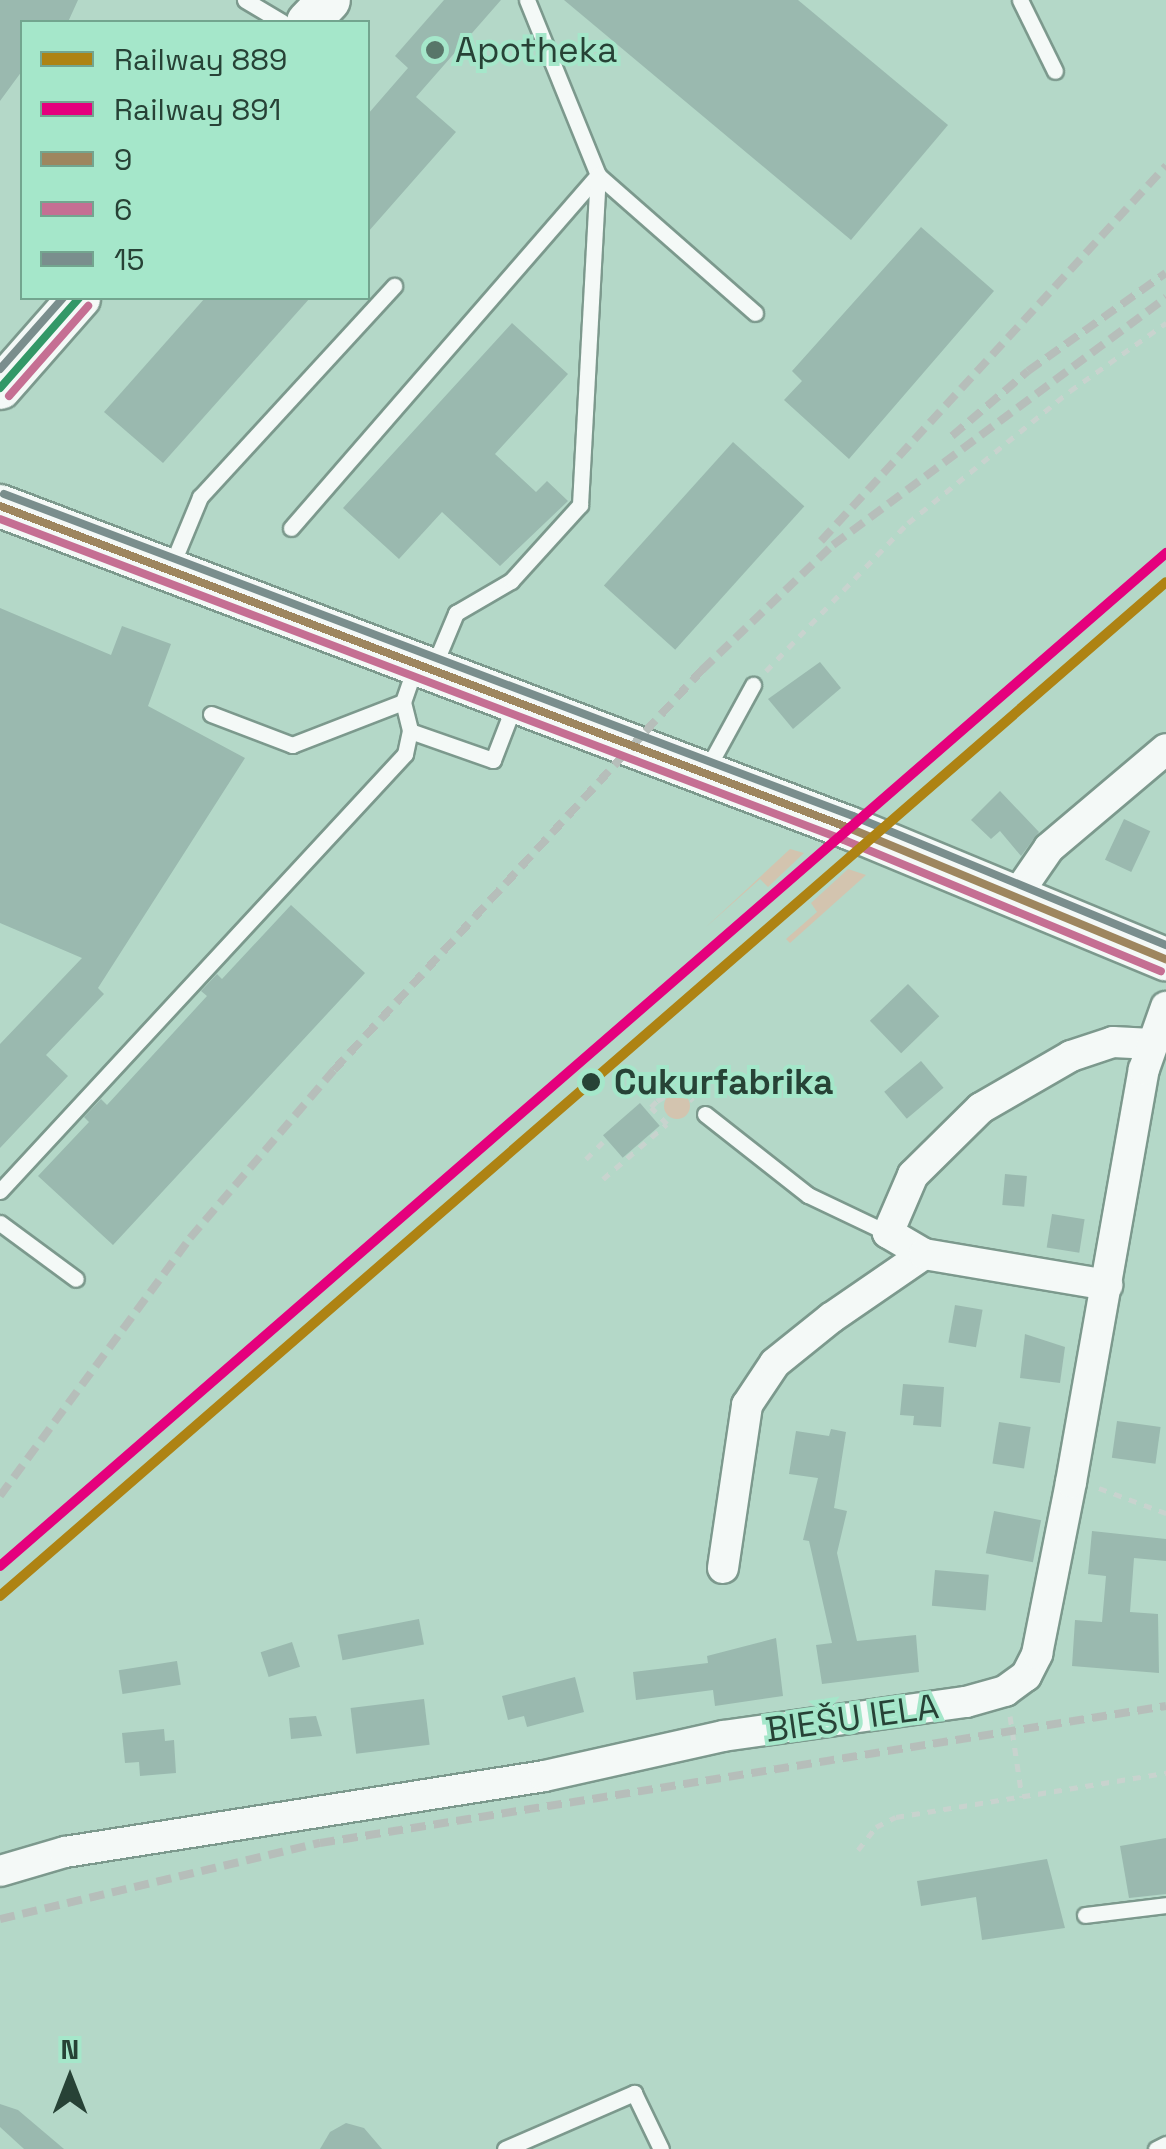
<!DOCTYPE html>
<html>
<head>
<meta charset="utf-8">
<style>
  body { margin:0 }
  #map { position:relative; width:1166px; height:2149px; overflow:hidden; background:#b4d8c8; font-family:"Space Grotesk",sans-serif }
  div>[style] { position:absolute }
  .green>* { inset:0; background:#d3c4af }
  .round { border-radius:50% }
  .building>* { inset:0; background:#9ab9af; transform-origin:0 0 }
  .path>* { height:5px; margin-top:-2.5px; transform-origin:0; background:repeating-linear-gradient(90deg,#c8d3ce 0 8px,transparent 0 16px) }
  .roads { filter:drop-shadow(2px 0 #7c998d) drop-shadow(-2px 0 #7c998d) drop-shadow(0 2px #7c998d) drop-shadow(0 -2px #7c998d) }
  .lane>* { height:15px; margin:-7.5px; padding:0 7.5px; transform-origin:7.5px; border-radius:7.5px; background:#f4f9f7 }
  .street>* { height:30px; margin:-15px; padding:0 15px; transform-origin:15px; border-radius:15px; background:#f4f9f7 }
  .secondary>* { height:42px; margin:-21px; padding:0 21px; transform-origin:21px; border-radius:21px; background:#f4f9f7 }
  .rail>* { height:8px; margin-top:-4px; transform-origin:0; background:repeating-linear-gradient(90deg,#b6beba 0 15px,transparent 0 23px) }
  .bus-1>* { height:8px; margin:-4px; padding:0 4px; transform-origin:4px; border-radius:4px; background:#9e865f }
  .bus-2>* { height:8px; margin:-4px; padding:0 4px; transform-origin:4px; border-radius:4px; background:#c56f93 }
  .bus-3>* { height:8px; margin:-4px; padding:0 4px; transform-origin:4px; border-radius:4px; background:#7a8e8d }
  .bus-4>* { height:8px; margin:-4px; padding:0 4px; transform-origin:4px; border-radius:4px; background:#329867 }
  .rail-1>* { height:10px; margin:-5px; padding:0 5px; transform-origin:5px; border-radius:5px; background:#ae8313 }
  .rail-2>* { height:10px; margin:-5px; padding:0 5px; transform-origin:5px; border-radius:5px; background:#e5007d }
  .dots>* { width:28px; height:28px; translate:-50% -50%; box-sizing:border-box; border:5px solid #a5e7ca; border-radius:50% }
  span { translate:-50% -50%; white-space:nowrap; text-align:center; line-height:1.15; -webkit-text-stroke:8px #a5e7ca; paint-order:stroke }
  .poi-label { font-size:35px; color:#274236 }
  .left { translate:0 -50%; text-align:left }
  .stop-label { font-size:35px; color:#274236; font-weight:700 }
  .street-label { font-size:35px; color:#274236 }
  .legend { position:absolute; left:20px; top:20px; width:350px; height:280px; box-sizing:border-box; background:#a5e7ca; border:2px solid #73a58f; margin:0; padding:12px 18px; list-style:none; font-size:30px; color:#274236 }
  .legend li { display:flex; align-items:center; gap:20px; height:50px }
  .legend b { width:50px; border:2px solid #73a58f }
  .north { position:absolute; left:20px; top:2029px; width:100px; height:100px; -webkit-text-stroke:8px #a5e7ca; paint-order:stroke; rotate:0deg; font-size:28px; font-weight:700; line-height:40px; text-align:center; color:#274236 }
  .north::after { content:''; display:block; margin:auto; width:35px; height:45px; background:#274236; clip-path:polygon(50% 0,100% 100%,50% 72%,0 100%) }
</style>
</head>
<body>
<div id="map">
  <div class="green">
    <div style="clip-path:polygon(790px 849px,804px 853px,768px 887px,760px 879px,705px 928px)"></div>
    <div style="clip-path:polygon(848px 869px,866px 875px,790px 943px,786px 939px,817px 912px,811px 903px)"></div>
    <div class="round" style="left:664px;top:1093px;width:26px;height:26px"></div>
  </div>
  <div class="building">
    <div style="clip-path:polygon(0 0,78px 0,68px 22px,22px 22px,22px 71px,0 101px)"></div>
    <div style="clip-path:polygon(444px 0,501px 0,416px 97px,456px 132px,368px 232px,368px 114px,408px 68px,395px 56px)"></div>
    <div style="clip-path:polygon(564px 0,798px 0,948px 125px,851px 240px)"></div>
    <div style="clip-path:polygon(921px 227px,994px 291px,849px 459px,784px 400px,802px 381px,792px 371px)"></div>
    <div style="clip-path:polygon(205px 298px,310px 298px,163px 463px,104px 412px)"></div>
    <div style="clip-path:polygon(512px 323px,568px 374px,495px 454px,536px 492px,547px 481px,568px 501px,500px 566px,442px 512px,399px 559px,343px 508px)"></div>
    <div style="left:733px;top:442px;width:96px;height:193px;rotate:42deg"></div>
    <div style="clip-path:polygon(0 608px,111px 655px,122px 626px,171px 644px,148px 706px,245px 758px,98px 988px,104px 994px,46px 1055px,68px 1076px,0 1148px,0 1044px,82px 958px,0 923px)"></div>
    <div style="clip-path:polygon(820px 662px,841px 688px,793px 729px,768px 699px)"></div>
    <div style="clip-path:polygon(1000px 791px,1039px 832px,1021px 856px,1000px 831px,991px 839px,971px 820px)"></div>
    <div style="left:1124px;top:819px;width:29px;height:45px;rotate:25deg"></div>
    <div style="clip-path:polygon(291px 905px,365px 973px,113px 1245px,38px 1176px,89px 1122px,84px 1117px,101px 1099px,107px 1105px,207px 996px,201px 991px,217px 974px,222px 979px)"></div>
    <div style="left:908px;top:984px;width:45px;height:53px;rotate:46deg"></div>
    <div style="left:921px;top:1061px;width:35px;height:48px;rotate:50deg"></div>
    <div style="left:640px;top:1103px;width:30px;height:49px;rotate:49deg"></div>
    <div style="left:1005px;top:1174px;width:22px;height:31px;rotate:5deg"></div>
    <div style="left:1052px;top:1214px;width:33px;height:34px;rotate:9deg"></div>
    <div style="left:955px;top:1305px;width:28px;height:38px;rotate:10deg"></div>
    <div style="clip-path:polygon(1025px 1334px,1065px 1347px,1060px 1383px,1020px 1378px)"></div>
    <div style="clip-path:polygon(903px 1384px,944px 1387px,941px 1427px,913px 1425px,914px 1416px,900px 1415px)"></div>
    <div style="left:1117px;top:1421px;width:44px;height:37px;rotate:8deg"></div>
    <div style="left:999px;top:1422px;width:32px;height:42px;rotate:9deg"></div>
    <div style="clip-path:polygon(831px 1429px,846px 1432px,834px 1508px,847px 1511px,837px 1553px,857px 1641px,916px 1635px,919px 1672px,822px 1684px,816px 1645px,832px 1643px,809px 1541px,803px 1540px,818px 1478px,789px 1474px,796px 1431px,829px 1436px)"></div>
    <div style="left:994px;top:1511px;width:48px;height:43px;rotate:11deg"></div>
    <div style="clip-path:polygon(1092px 1531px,1166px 1539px,1166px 1561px,1134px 1558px,1130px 1612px,1158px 1614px,1159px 1673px,1072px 1666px,1075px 1620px,1102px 1622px,1106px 1576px,1088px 1574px)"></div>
    <div style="left:935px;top:1570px;width:54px;height:36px;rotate:5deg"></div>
    <div style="left:419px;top:1619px;width:26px;height:83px;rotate:79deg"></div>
    <div style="clip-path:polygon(776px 1638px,783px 1696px,715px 1706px,713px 1690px,636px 1700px,633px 1672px,708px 1663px,707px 1656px)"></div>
    <div style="left:292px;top:1642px;width:26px;height:33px;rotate:72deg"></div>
    <div style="left:177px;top:1661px;width:24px;height:59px;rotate:81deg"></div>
    <div style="clip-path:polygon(575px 1677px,584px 1712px,527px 1727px,524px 1716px,508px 1720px,502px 1696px)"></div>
    <div style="left:424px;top:1699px;width:46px;height:74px;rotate:83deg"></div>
    <div style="clip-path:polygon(316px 1716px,322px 1736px,291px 1739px,289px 1718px)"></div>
    <div style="clip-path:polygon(164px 1729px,165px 1741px,174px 1740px,176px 1773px,140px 1776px,139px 1762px,125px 1763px,122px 1733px)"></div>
    <div style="clip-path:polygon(1166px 1838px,1166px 1894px,1129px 1898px,1120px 1846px)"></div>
    <div style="clip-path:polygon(1047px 1859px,1065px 1928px,982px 1940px,976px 1897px,921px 1906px,917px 1881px)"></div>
    <div style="clip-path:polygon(0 2104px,18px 2110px,64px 2149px,24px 2149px,0 2127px)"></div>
    <div style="clip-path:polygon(346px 2123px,364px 2128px,382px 2149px,320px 2149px,330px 2132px)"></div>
  </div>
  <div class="path">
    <div style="left:766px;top:671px;width:205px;rotate:-46.2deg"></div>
    <div style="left:908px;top:523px;width:209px;rotate:-39.2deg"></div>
    <div style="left:1070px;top:391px;width:118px;rotate:-35.3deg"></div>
    <div style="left:586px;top:1159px;width:24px;rotate:-45deg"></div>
    <div style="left:603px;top:1179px;width:84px;rotate:-40.7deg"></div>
    <div style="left:667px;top:1124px;width:23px;rotate:-133deg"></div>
    <div style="left:651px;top:1107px;width:8px;rotate:-45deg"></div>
    <div style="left:657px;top:1101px;width:27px;rotate:-31deg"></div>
    <div style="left:680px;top:1087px;width:19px;rotate:47deg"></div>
    <div style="left:1099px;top:1488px;width:72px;rotate:20.5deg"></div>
    <div style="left:1010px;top:1716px;width:82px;rotate:81.6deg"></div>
    <div style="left:858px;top:1850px;width:29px;rotate:-52deg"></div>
    <div style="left:876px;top:1827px;width:22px;rotate:-27deg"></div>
    <div style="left:896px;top:1817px;width:274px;rotate:-9.3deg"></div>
  </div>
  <div class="roads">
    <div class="lane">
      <div style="left:245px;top:0;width:43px;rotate:30.7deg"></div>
      <div style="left:527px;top:0;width:189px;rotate:67.9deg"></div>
      <div style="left:598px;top:175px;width:209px;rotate:41.3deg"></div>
      <div style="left:1020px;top:0;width:79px;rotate:63.8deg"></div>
      <div style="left:291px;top:528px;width:468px;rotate:-49deg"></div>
      <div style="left:171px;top:567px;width:76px;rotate:-67.5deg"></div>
      <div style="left:200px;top:497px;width:287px;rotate:-47.4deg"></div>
      <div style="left:433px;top:668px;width:60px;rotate:-67.3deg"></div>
      <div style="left:456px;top:613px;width:64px;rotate:-30.2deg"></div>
      <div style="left:511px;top:581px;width:103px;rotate:-47.8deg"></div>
      <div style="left:580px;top:505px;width:330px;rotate:-86.9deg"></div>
      <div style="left:403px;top:702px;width:30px;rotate:76deg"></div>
      <div style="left:410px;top:731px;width:88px;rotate:19.3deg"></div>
      <div style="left:493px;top:760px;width:61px;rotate:-68.9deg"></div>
      <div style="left:211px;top:714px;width:87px;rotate:20.9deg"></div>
      <div style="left:292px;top:745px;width:119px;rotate:-21.2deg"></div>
      <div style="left:403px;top:702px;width:36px;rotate:-71deg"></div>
      <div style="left:707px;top:769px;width:96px;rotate:-61.3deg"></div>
      <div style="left:705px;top:1114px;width:131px;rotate:38.2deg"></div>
      <div style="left:808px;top:1195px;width:89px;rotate:25.4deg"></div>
      <div style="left:0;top:1191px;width:596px;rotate:-47.18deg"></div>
      <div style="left:405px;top:754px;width:24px;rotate:-78deg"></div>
      <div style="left:0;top:1223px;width:94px;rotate:36.4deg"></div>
      <div style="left:1085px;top:1915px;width:82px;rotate:-7deg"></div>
      <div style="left:505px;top:2149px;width:141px;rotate:-23.5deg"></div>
      <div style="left:634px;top:2093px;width:62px;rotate:64.3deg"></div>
      <div style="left:1156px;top:2149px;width:11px;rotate:-27deg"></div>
    </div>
    <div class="street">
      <div style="left:1016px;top:896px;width:58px;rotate:-55.5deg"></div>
      <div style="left:1049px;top:848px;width:153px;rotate:-40.2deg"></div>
      <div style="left:924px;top:1254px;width:42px;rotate:-149.7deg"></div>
      <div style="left:888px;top:1233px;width:63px;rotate:-66.7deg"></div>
      <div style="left:913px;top:1175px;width:95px;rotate:-44.6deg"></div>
      <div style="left:981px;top:1108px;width:104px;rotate:-30deg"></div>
      <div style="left:1071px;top:1056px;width:44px;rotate:-18.4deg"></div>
      <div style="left:1113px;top:1042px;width:39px;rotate:3deg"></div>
      <div style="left:723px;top:1568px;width:165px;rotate:-81.6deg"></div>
      <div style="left:747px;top:1405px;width:50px;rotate:-56.3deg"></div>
      <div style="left:775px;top:1363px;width:72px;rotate:-38.8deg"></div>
      <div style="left:831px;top:1318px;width:113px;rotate:-34.5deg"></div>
      <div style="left:924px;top:1254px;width:186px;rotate:9.6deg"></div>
      <div style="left:0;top:1871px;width:68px;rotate:-16.3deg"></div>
      <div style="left:65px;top:1852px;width:485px;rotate:-9deg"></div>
      <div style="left:544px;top:1776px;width:183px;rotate:-12.6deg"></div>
      <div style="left:723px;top:1736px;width:245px;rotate:-8deg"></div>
      <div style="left:966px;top:1702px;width:41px;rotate:-15.8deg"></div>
      <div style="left:1005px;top:1691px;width:26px;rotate:-36deg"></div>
      <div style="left:1026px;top:1676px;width:25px;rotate:-63deg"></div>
      <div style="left:1037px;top:1654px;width:175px;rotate:-78.8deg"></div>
      <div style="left:1071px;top:1482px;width:419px;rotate:-80deg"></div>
      <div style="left:1144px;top:1069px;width:66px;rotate:-70.5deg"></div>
    </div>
    <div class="secondary">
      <div style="left:308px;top:22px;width:30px;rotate:-46deg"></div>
      <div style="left:0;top:388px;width:120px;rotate:-48.7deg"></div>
      <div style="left:0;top:506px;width:908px;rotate:20.77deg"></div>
      <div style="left:849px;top:828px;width:343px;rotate:22.5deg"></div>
    </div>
  </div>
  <div class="rail">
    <div style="left:952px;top:436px;width:100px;rotate:-40.5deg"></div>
    <div style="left:1028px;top:371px;width:169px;rotate:-35.4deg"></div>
    <div style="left:821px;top:541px;width:510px;rotate:-47.39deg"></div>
    <div style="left:0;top:1496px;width:320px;rotate:-53.6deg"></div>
    <div style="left:190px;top:1238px;width:221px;rotate:-49.4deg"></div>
    <div style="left:334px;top:1070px;width:544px;rotate:-47.39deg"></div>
    <div style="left:702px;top:670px;width:181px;rotate:-43.7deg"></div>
    <div style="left:833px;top:545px;width:415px;rotate:-36.6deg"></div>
    <div style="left:0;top:1919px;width:329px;rotate:-13.4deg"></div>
    <div style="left:320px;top:1843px;width:857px;rotate:-9.2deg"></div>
  </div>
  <div class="bus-1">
    <div style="left:0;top:506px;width:908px;rotate:20.77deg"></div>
    <div style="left:849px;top:828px;width:343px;rotate:22.5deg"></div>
  </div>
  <div class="bus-2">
    <div style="left:9px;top:396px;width:120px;rotate:-48.7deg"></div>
    <div style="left:0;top:519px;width:903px;rotate:20.82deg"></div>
    <div style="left:844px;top:840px;width:343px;rotate:22.5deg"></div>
  </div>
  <div class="bus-3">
    <div style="left:0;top:369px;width:95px;rotate:-48.4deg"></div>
    <div style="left:4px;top:494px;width:908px;rotate:20.77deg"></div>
    <div style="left:853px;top:816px;width:339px;rotate:22.4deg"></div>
  </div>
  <div class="bus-4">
    <div style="left:0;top:388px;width:120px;rotate:-48.7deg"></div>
  </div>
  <div class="rail-1">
    <div style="left:0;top:1596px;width:1545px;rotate:-41.01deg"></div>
  </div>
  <div class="rail-2">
    <div style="left:0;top:1566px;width:1545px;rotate:-40.98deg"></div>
  </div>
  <div class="dots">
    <div style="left:435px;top:50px;background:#587669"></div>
    <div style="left:591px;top:1082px;background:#274236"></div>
  </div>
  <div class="poi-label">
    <span class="left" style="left:455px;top:50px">Apotheka</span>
  </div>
  <div class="stop-label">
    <span class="left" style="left:614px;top:1082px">Cukurfabrika</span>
  </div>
  <div class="street-label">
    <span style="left:852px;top:1718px;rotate:-8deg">BIEŠU IELA</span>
  </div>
  <ul class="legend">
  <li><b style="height:12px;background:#ae8313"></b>Railway 889</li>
  <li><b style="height:12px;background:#e5007d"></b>Railway 891</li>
  <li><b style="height:12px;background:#9e865f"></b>9</li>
  <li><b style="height:12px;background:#c56f93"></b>6</li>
  <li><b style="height:12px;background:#7a8e8d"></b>15</li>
  </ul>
  <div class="north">N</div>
</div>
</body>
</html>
